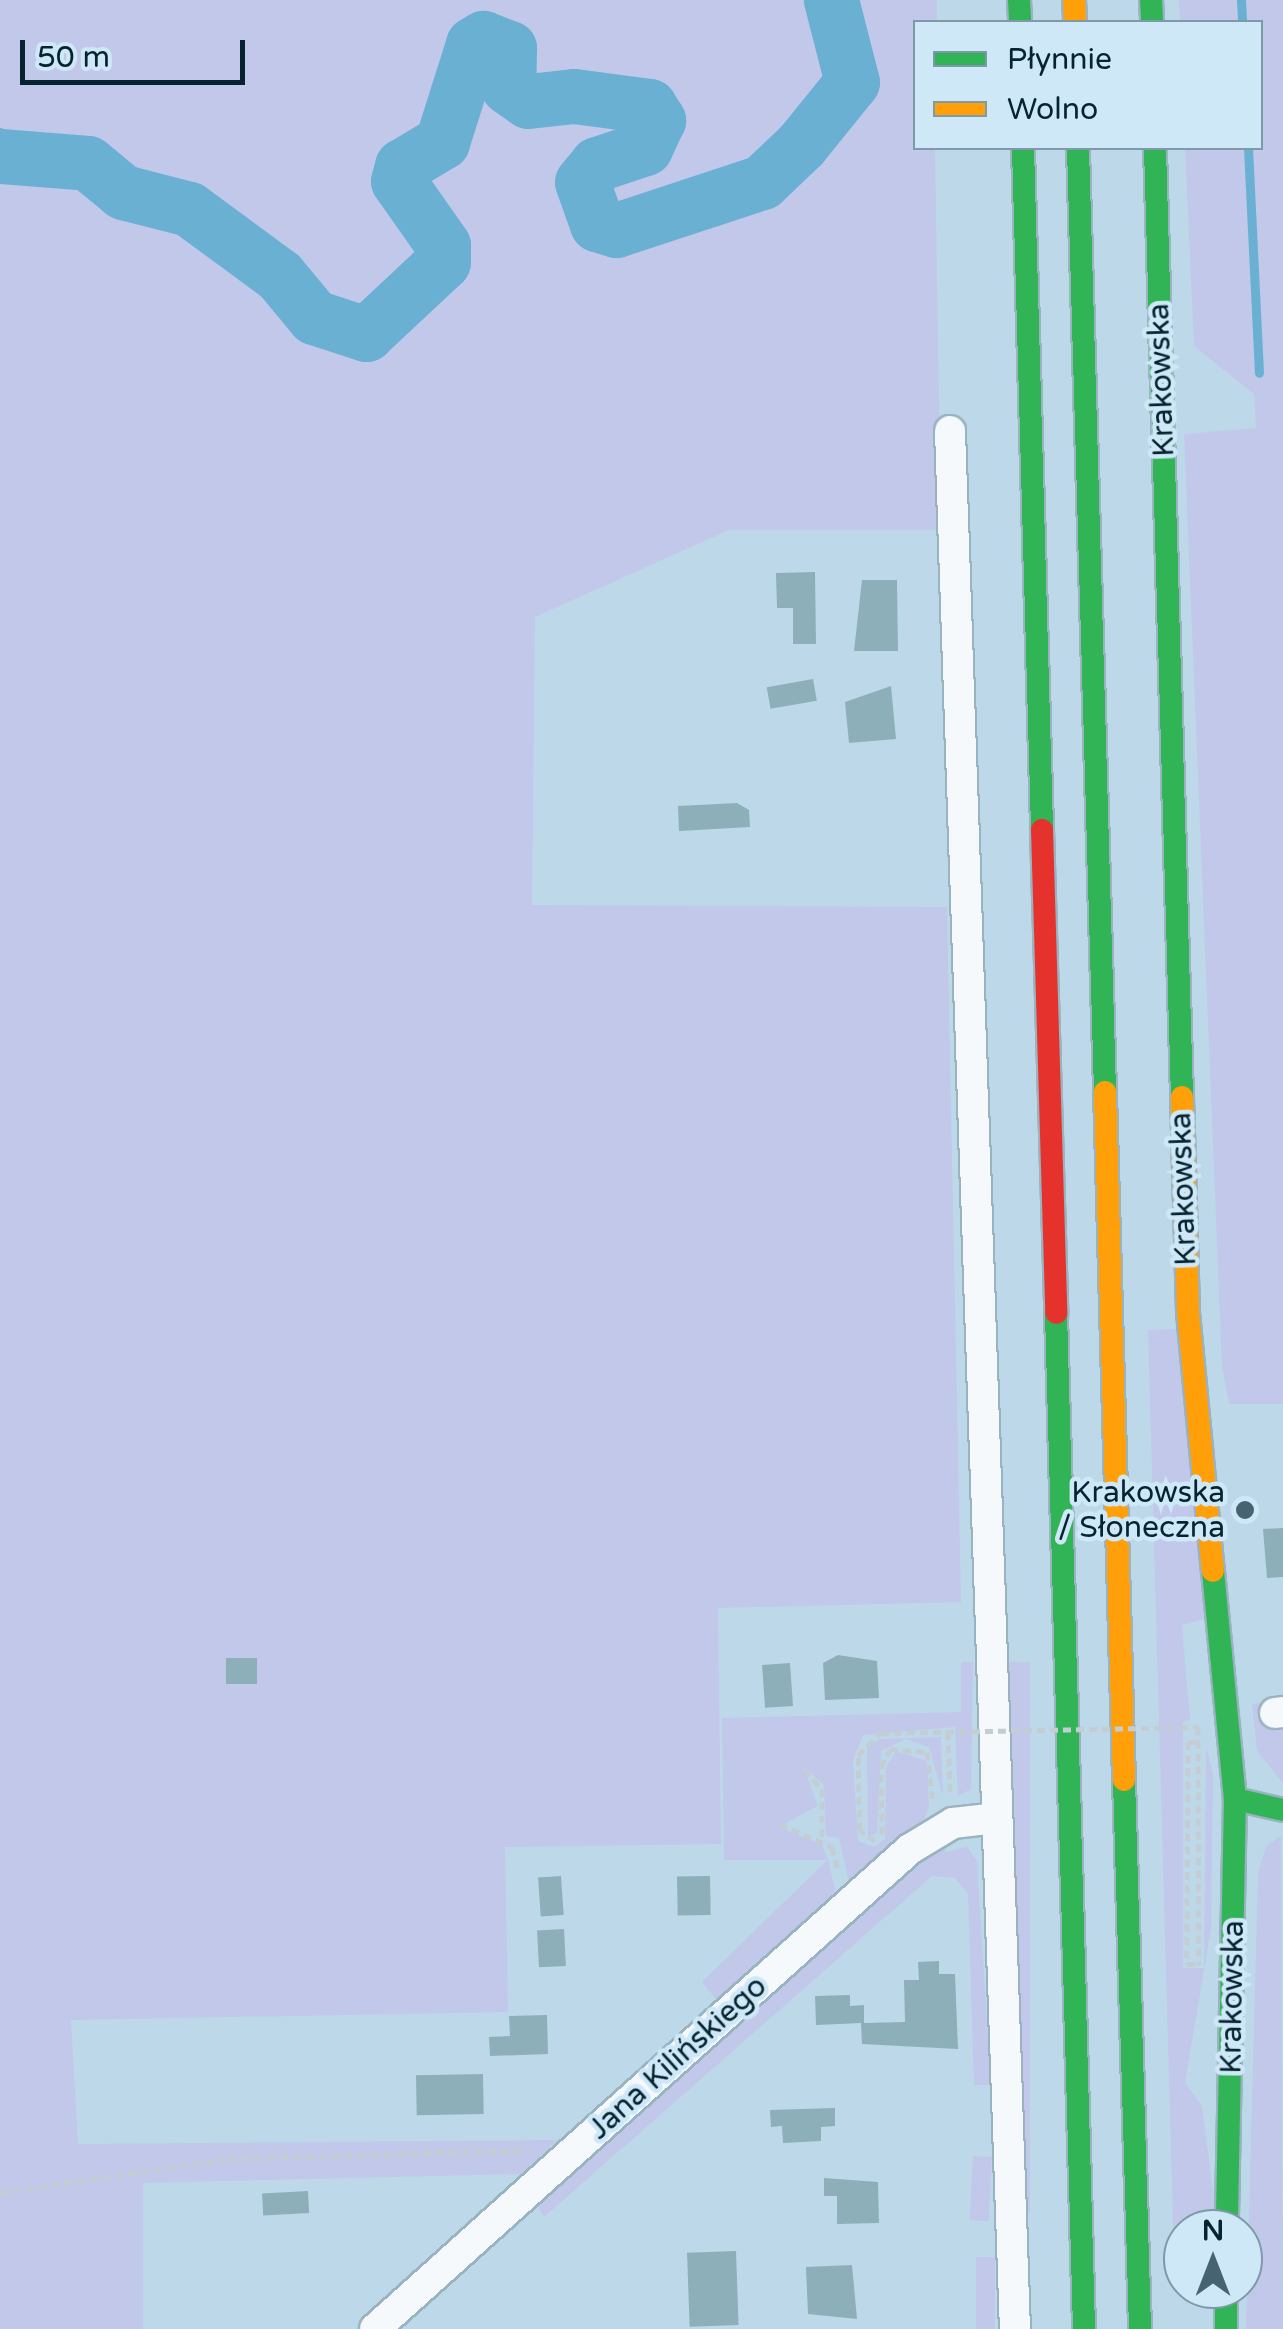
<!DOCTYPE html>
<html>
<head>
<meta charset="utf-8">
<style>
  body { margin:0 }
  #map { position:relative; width:1283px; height:2329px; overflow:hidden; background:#bdd9e9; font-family:"Varela Round",sans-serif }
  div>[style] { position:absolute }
  .green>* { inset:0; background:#c1c8ea; transform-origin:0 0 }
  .stream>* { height:9px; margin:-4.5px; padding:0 4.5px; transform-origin:4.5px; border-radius:4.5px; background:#6ab0d3 }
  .river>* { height:55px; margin:-27.5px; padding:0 27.5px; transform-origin:27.5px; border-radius:27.5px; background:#6ab0d3 }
  .building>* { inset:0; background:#8cafba; transform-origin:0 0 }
  .path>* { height:5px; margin-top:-2.5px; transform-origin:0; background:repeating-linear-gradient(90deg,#c4cdd3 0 8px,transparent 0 13px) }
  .roads { filter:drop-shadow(2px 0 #9ab3c1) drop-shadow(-2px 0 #9ab3c1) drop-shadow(0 2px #9ab3c1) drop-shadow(0 -2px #9ab3c1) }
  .street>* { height:30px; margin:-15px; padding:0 15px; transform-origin:15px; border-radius:15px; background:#f5f9fc }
  .fast>* { height:22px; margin:-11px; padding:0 11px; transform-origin:11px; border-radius:11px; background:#30b455 }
  .slow>* { height:22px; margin:-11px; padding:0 11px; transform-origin:11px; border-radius:11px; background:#ff9f0a }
  .jam>* { height:22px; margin:-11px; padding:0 11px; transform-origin:11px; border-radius:11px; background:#e5322d }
  .path-bridge>* { height:5px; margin-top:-2.5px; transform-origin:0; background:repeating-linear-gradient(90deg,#c4cdd3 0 8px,transparent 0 13px) }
  .dots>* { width:28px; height:28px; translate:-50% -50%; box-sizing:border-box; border:5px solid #cee8f7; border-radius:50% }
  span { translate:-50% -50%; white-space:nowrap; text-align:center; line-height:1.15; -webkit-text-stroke:9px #cee8f7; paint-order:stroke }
  .street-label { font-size:30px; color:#062330 }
  .poi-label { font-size:30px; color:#062330 }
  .right { translate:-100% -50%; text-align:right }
  .legend { position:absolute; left:913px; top:20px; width:350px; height:130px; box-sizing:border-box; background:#cee8f7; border:2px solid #7e99a7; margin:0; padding:12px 18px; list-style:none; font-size:30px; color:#062330 }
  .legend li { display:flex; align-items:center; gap:20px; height:50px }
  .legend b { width:50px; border:2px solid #7e99a7 }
  .north { position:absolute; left:1163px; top:2209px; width:100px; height:100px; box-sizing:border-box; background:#cee8f7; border:2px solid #7e99a7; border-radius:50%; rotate:0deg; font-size:28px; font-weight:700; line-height:40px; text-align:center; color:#062330 }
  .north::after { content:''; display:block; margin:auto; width:35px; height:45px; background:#466371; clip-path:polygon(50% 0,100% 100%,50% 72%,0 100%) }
  .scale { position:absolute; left:20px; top:40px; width:225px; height:45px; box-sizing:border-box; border:5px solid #062330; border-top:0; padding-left:12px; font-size:30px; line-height:35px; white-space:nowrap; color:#062330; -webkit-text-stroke:8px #cee8f7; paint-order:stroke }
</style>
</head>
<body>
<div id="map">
  <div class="green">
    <div style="clip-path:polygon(0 0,937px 0,937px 22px,916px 22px,916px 148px,935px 148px,941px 530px,729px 530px,535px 617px,532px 905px,947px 907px,961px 1602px,718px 1608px,721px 1844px,505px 1847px,508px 2012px,71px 2020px,78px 2144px,557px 2140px,523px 2174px,143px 2183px,143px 2329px,0 2329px)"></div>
    <div style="clip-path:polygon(1179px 0,1283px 0,1283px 1404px,1229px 1404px,1222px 1366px,1184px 434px,1256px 428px,1254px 394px,1194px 346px,1185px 148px,1260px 148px,1260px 22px,1180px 22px)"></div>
    <div style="clip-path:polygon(1177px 1329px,1205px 1619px,1182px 1625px,1190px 1720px,1183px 1721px,1183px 1968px,1204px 1968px,1206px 1746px,1213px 1775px,1211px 1929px,1185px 2083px,1202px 2106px,1215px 2207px,1214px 2229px,1183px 2229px,1183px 2257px,1174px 2257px,1148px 1330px)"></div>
    <div style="clip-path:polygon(961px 1662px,973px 1662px,971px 1789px,958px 1796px,955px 1727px,863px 1735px,853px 1760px,858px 1841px,874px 1847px,885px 1839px,886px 1767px,896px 1751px,927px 1761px,929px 1806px,923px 1823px,850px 1886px,839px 1838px,826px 1836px,824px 1785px,803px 1766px,818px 1806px,779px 1827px,822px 1845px,828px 1859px,837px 1898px,720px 2004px,702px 1982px,827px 1860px,724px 1860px,722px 1718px,961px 1712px)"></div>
    <div style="left:999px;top:1662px;width:31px;height:551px"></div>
    <div style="clip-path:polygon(1272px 1702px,1283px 1727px,1283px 1783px,1257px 1751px,1252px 1704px)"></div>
    <div style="clip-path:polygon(941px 1737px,943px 1796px,929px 1747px,906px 1739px,881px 1751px,877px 1833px,868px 1836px,867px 1745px,881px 1739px)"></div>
    <div style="clip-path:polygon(1281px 1836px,1283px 2329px,1246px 2329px,1258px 1873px,1266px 1846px)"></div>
    <div style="clip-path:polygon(942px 1844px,946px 1852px,967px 1847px,977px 1861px,991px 2085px,974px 2085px,968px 1894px,955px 1878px,932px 1876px,544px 2217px,536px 2204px)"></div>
    <div style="left:973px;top:2156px;width:19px;height:64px;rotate:3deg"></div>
    <div style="left:976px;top:2257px;width:19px;height:72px"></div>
  </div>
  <div class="stream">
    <div style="left:1241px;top:0;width:22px;rotate:87deg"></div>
    <div style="left:0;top:132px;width:24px;rotate:71deg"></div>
    <div style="left:1248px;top:148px;width:225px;rotate:87.2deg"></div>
  </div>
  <div class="river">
    <div style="left:0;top:156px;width:88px;rotate:4.5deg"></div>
    <div style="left:88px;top:163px;width:45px;rotate:39.6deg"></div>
    <div style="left:123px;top:192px;width:68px;rotate:14.4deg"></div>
    <div style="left:189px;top:209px;width:112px;rotate:36.3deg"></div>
    <div style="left:279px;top:275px;width:55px;rotate:50.2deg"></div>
    <div style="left:314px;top:317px;width:55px;rotate:18.1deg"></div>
    <div style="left:366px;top:334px;width:105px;rotate:-43.1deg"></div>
    <div style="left:443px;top:262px;width:17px;rotate:-90deg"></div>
    <div style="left:443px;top:245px;width:78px;rotate:-125.1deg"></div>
    <div style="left:398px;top:181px;width:16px;rotate:-75deg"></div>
    <div style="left:402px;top:166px;width:47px;rotate:-31deg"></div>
    <div style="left:442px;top:142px;width:103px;rotate:-72.4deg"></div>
    <div style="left:473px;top:44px;width:12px;rotate:-31deg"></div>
    <div style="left:483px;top:38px;width:28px;rotate:21deg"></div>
    <div style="left:509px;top:48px;width:39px;rotate:91deg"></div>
    <div style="left:508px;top:87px;width:24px;rotate:35deg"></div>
    <div style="left:528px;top:101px;width:46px;rotate:-6.2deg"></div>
    <div style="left:574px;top:96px;width:76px;rotate:7.6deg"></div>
    <div style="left:649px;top:106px;width:17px;rotate:57deg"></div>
    <div style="left:658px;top:120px;width:31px;rotate:115deg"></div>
    <div style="left:645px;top:148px;width:51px;rotate:161.6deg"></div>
    <div style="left:597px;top:164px;width:23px;rotate:130deg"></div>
    <div style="left:582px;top:182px;width:45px;rotate:70.3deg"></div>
    <div style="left:597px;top:224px;width:20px;rotate:18deg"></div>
    <div style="left:616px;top:230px;width:154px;rotate:-18.2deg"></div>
    <div style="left:762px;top:182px;width:54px;rotate:-43.5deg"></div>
    <div style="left:801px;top:145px;width:81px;rotate:-51deg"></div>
    <div style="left:852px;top:82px;width:85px;rotate:-104.4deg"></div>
  </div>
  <div class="building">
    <div style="clip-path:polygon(815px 572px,816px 644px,793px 644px,793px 608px,777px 608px,776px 573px)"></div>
    <div style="clip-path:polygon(862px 580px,897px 580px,898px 651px,854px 651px)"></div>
    <div style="left:813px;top:679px;width:22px;height:47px;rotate:80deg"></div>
    <div style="clip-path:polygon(891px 686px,896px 739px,849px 743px,845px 702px)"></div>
    <div style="clip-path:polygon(737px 803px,749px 810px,750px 827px,679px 831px,678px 806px)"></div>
    <div style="clip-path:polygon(1283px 1528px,1283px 1577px,1267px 1578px,1263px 1529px)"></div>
    <div style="clip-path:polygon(838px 1655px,877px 1661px,879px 1698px,825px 1700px,823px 1663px)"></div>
    <div style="left:226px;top:1658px;width:31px;height:26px"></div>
    <div style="left:790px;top:1663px;width:43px;height:28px;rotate:86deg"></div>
    <div style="left:561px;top:1876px;width:39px;height:23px;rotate:86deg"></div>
    <div style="left:710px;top:1876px;width:39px;height:33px;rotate:89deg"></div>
    <div style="left:564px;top:1929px;width:37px;height:27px;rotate:87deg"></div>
    <div style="clip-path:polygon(939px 1961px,939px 1974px,955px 1974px,958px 2049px,862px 2044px,861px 2023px,816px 2025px,815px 1996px,850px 1995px,850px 2006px,864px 2005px,864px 2023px,905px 2022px,904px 1980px,919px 1980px,918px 1962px)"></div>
    <div style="clip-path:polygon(547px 2015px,548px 2054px,490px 2056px,489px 2037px,510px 2036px,509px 2016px)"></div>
    <div style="left:483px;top:2074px;width:40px;height:67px;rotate:89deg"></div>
    <div style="clip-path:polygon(835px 2108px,835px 2126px,821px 2127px,821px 2141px,783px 2143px,782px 2126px,771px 2127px,770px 2110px)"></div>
    <div style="clip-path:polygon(824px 2178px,878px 2182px,879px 2223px,837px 2224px,837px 2196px,824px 2196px)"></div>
    <div style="left:308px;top:2191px;width:22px;height:46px;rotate:87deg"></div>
    <div style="left:736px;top:2251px;width:74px;height:49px;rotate:88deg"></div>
    <div style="clip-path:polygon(852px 2265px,857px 2319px,808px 2314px,806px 2267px)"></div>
  </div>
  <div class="path">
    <div style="left:948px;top:1732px;width:62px;rotate:88.2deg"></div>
    <div style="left:1196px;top:1742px;width:8px;rotate:180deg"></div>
    <div style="left:1188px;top:1742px;width:222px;rotate:90.3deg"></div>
    <div style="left:1187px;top:1964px;width:9px"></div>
    <div style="left:804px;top:1770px;width:26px;rotate:47deg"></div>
    <div style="left:822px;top:1789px;width:51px;rotate:90deg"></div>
    <div style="left:780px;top:1824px;width:57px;rotate:23.9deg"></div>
    <div style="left:832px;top:1847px;width:25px;rotate:76deg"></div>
    <div style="left:882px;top:1834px;width:67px;rotate:-90.9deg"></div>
    <div style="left:881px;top:1767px;width:20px;rotate:-63deg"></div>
    <div style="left:890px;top:1749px;width:37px;rotate:5deg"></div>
    <div style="left:927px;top:1752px;width:50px;rotate:83.2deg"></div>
    <div style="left:875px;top:1841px;width:19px;rotate:-144deg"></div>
    <div style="left:860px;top:1830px;width:75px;rotate:-91.5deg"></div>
    <div style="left:858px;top:1755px;width:32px;rotate:-44deg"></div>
    <div style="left:0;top:2193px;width:231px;rotate:-8.5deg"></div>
    <div style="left:228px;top:2159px;width:301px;rotate:-1.7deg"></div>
  </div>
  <div class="roads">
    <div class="street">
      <div style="left:950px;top:431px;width:1899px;rotate:88.04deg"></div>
      <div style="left:1275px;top:1713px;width:8px;rotate:-7deg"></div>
      <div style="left:375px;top:2329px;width:719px;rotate:-41.9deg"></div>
      <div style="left:910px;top:1849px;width:50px;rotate:-31.2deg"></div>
      <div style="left:953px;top:1823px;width:43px;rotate:-6.6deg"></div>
    </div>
    <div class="fast">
      <div style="left:1019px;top:0;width:22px;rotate:87deg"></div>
      <div style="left:1151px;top:0;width:22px;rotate:87deg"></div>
      <div style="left:1023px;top:148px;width:682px;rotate:88.4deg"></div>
      <div style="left:1078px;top:148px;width:944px;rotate:88.36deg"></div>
      <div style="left:1155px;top:148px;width:949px;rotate:88.37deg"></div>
      <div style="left:1056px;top:1313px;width:1016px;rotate:88.42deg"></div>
      <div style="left:1213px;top:1571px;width:229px;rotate:84.5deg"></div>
      <div style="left:1235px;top:1799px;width:430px;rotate:91.1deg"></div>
      <div style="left:1124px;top:1780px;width:549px;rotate:88.33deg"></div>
      <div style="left:1235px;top:1799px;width:49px;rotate:12.9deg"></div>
      <div style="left:1226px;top:2289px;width:40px;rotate:90deg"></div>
    </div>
    <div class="slow">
      <div style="left:1074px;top:0;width:22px;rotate:87deg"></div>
      <div style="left:1105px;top:1092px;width:688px;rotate:88.42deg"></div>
      <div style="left:1182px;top:1097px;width:216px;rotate:88.4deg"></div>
      <div style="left:1188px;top:1313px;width:259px;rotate:84.5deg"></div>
    </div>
    <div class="jam">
      <div style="left:1042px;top:830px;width:483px;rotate:88.3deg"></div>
    </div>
  </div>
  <div class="path-bridge">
    <div style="left:881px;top:1733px;width:317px;rotate:-1.1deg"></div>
    <div style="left:1198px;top:1727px;width:238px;rotate:89.8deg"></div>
  </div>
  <div class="dots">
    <div style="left:1245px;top:1510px;background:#466371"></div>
  </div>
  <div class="street-label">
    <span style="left:1162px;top:380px;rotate:-92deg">Krakowska</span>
    <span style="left:1184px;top:1189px;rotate:-92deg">Krakowska</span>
    <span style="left:1233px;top:1997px;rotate:-89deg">Krakowska</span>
    <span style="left:678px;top:2058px;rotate:-42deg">Jana Kilińskiego</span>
  </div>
  <div class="poi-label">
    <span class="right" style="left:1225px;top:1510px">Krakowska<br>/ Słoneczna</span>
  </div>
  <ul class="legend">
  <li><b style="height:12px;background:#30b455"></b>Płynnie</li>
  <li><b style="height:12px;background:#ff9f0a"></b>Wolno</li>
  </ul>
  <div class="north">N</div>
  <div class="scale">50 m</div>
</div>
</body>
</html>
